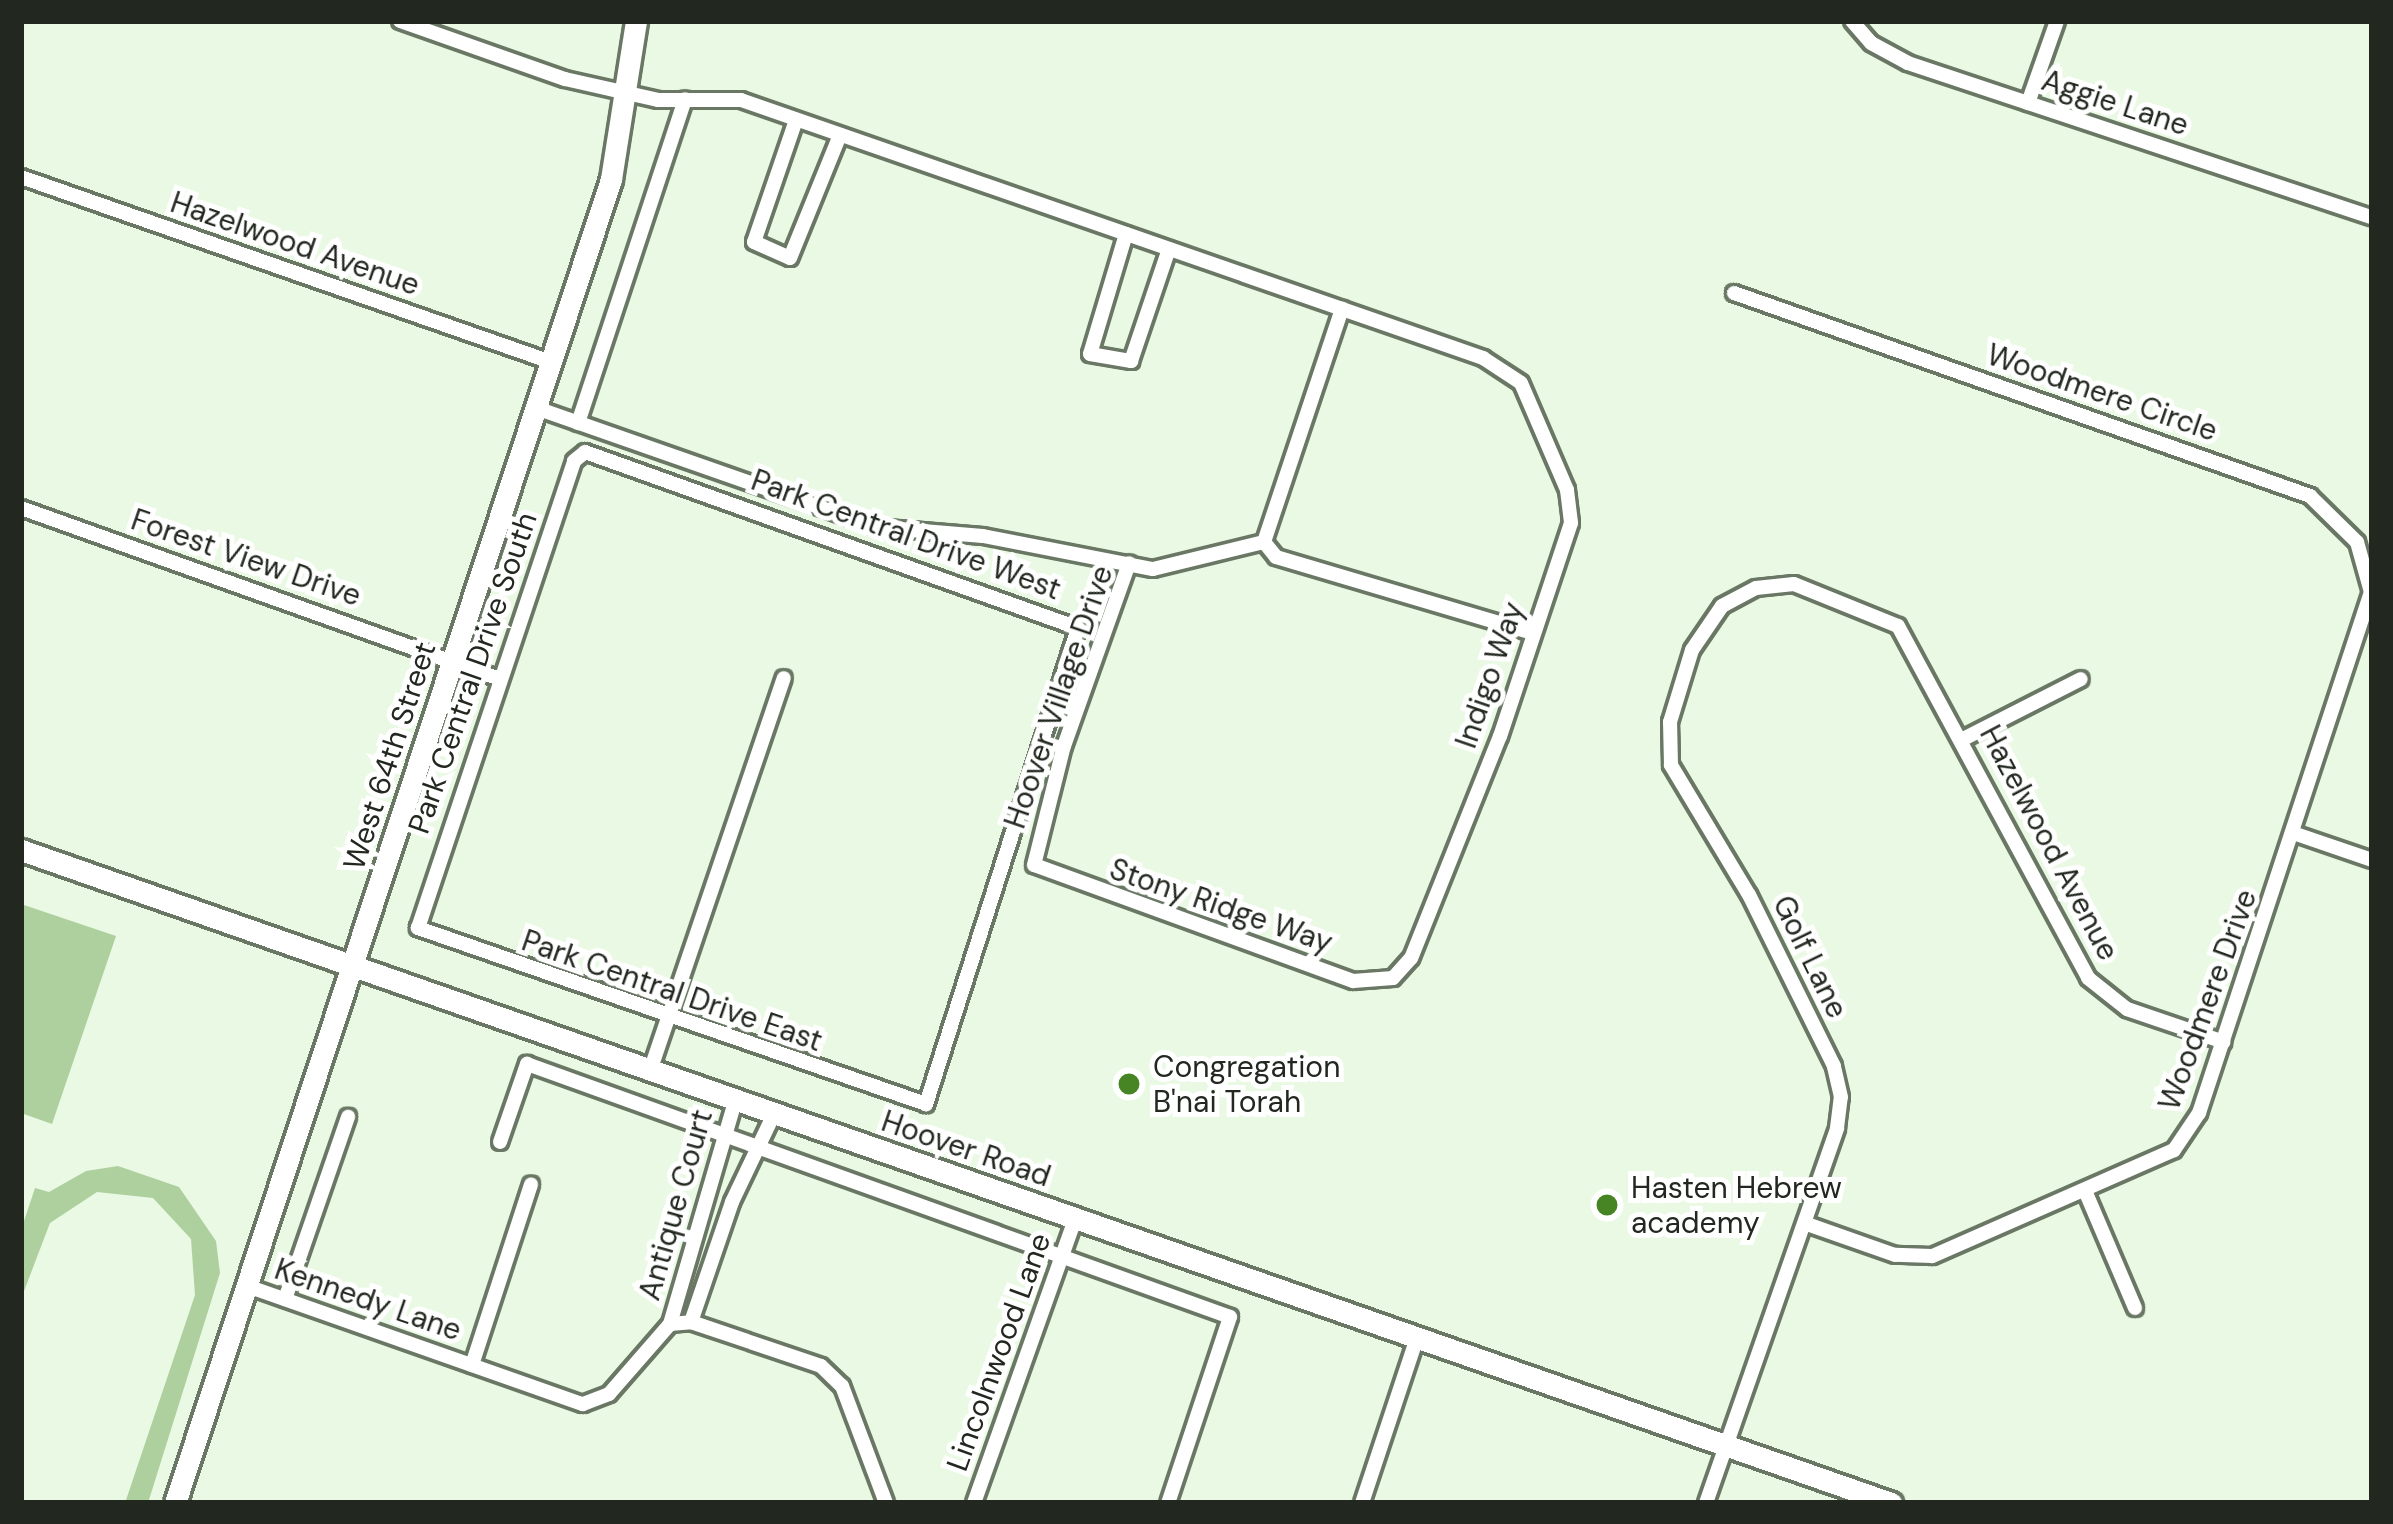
<!DOCTYPE html>
<html>
<head>
<meta charset="utf-8">
<style>
  body { margin:0 }
  #map { position:relative; width:2393px; height:1524px; overflow:hidden; background:#eaf9e3; font-family:"DM Sans",sans-serif }
  div>[style] { position:absolute }
  .green>* { inset:0; background:#aed09f }
  .roads { filter:drop-shadow(3px 0 #697764) drop-shadow(-3px 0 #697764) drop-shadow(0 3px #697764) drop-shadow(0 -3px #697764) }
  .street>* { height:14px; margin:-7px; padding:0 7px; transform-origin:7px; border-radius:7px; background:#fff }
  .secondary>* { height:21px; margin:-10.5px; padding:0 10.5px; transform-origin:10.5px; border-radius:10.5px; background:#fff }
  .dots>* { width:33px; height:33px; translate:-50% -50%; box-sizing:border-box; border:6px solid #fff; border-radius:50% }
  span { translate:-50% -50%; white-space:nowrap; text-align:center; line-height:1.15; -webkit-text-stroke:10px #fff; paint-order:stroke }
  .street-label { font-size:30px; color:#222820 }
  .poi-label { font-size:30px; color:#222820 }
  .left { translate:0 -50%; text-align:left }
  .frame { position:absolute; inset:0; border:24px solid #222820; pointer-events:none }
</style>
</head>
<body>
<div id="map">
  <div class="green">
    <div style="clip-path:polygon(21px 904px,116px 936px,52px 1124px,21px 1113px)"></div>
    <div style="clip-path:polygon(118px 1166px,179px 1187px,216px 1241px,220px 1273px,148px 1503px,125px 1503px,195px 1295px,191px 1239px,153px 1198px,97px 1192px,50px 1223px,21px 1299px,21px 1230px,35px 1188px,49px 1192px,86px 1171px)"></div>
  </div>
  <div class="roads">
    <div class="street">
      <div style="left:400px;top:21px;width:175px;rotate:19.4deg"></div>
      <div style="left:565px;top:79px;width:95px;rotate:12.7deg"></div>
      <div style="left:658px;top:100px;width:83px"></div>
      <div style="left:741px;top:100px;width:786px;rotate:19.17deg"></div>
      <div style="left:1483px;top:358px;width:45px;rotate:33.3deg"></div>
      <div style="left:1521px;top:383px;width:116px;rotate:66.7deg"></div>
      <div style="left:1567px;top:490px;width:33px;rotate:83deg"></div>
      <div style="left:1571px;top:523px;width:225px;rotate:108.4deg"></div>
      <div style="left:1500px;top:736px;width:239px;rotate:111.8deg"></div>
      <div style="left:1411px;top:958px;width:27px;rotate:132deg"></div>
      <div style="left:1393px;top:978px;width:40px;rotate:175.7deg"></div>
      <div style="left:1353px;top:981px;width:339px;rotate:-160deg"></div>
      <div style="left:1034px;top:865px;width:123px;rotate:-75.9deg"></div>
      <div style="left:1064px;top:746px;width:194px;rotate:-70.4deg"></div>
      <div style="left:1852px;top:21px;width:29px;rotate:49deg"></div>
      <div style="left:1871px;top:43px;width:42px;rotate:28.4deg"></div>
      <div style="left:1908px;top:63px;width:489px;rotate:18.4deg"></div>
      <div style="left:2028px;top:103px;width:87px;rotate:-70.5deg"></div>
      <div style="left:796px;top:120px;width:129px;rotate:109deg"></div>
      <div style="left:754px;top:242px;width:39px;rotate:24deg"></div>
      <div style="left:790px;top:258px;width:133px;rotate:-67.9deg"></div>
      <div style="left:21px;top:177px;width:561px;rotate:19.24deg"></div>
      <div style="left:1126px;top:234px;width:125px;rotate:106.7deg"></div>
      <div style="left:1090px;top:354px;width:42px;rotate:9.7deg"></div>
      <div style="left:1131px;top:361px;width:118px;rotate:-71.3deg"></div>
      <div style="left:1734px;top:293px;width:611px;rotate:19.41deg"></div>
      <div style="left:2310px;top:496px;width:66px;rotate:44.4deg"></div>
      <div style="left:2357px;top:542px;width:52px;rotate:74.4deg"></div>
      <div style="left:2371px;top:592px;width:549px;rotate:108.27deg"></div>
      <div style="left:2199px;top:1113px;width:45px;rotate:124deg"></div>
      <div style="left:2174px;top:1150px;width:264px;rotate:156.3deg"></div>
      <div style="left:1932px;top:1256px;width:37px;rotate:-178deg"></div>
      <div style="left:1895px;top:1255px;width:96px;rotate:-160.6deg"></div>
      <div style="left:536px;top:408px;width:359px;rotate:19.3deg"></div>
      <div style="left:875px;top:527px;width:108px;rotate:4.8deg"></div>
      <div style="left:983px;top:536px;width:173px;rotate:11deg"></div>
      <div style="left:1153px;top:569px;width:114px;rotate:-13.7deg"></div>
      <div style="left:578px;top:423px;width:341px;rotate:-71.7deg"></div>
      <div style="left:585px;top:452px;width:523px;rotate:19.65deg"></div>
      <div style="left:1078px;top:628px;width:500px;rotate:107.7deg"></div>
      <div style="left:926px;top:1104px;width:538px;rotate:-160.89deg"></div>
      <div style="left:418px;top:928px;width:492px;rotate:-71.5deg"></div>
      <div style="left:574px;top:461px;width:14px;rotate:-39deg"></div>
      <div style="left:21px;top:508px;width:509px;rotate:19.65deg"></div>
      <div style="left:1264px;top:542px;width:19px;rotate:51deg"></div>
      <div style="left:1276px;top:557px;width:267px;rotate:16.5deg"></div>
      <div style="left:1264px;top:542px;width:246px;rotate:-71.5deg"></div>
      <div style="left:1963px;top:739px;width:132px;rotate:-27deg"></div>
      <div style="left:2296px;top:834px;width:80px;rotate:18.9deg"></div>
      <div style="left:650px;top:1071px;width:415px;rotate:-71.2deg"></div>
      <div style="left:500px;top:1142px;width:83px;rotate:-70.9deg"></div>
      <div style="left:527px;top:1064px;width:747px;rotate:19.79deg"></div>
      <div style="left:1230px;top:1317px;width:196px;rotate:108.4deg"></div>
      <div style="left:2086px;top:1193px;width:125px;rotate:66.9deg"></div>
      <div style="left:247px;top:1286px;width:356px;rotate:19.4deg"></div>
      <div style="left:583px;top:1404px;width:28px;rotate:-21deg"></div>
      <div style="left:609px;top:1394px;width:93px;rotate:-48.9deg"></div>
      <div style="left:670px;top:1324px;width:21px;rotate:-5deg"></div>
      <div style="left:691px;top:1322px;width:137px;rotate:18.7deg"></div>
      <div style="left:821px;top:1366px;width:29px;rotate:44deg"></div>
      <div style="left:842px;top:1386px;width:125px;rotate:69.4deg"></div>
      <div style="left:285px;top:1299px;width:193px;rotate:-70.9deg"></div>
      <div style="left:691px;top:1322px;width:127px;rotate:-71.1deg"></div>
      <div style="left:732px;top:1202px;width:98px;rotate:-64.5deg"></div>
      <div style="left:670px;top:1324px;width:232px;rotate:-73.7deg"></div>
      <div style="left:472px;top:1365px;width:190px;rotate:-71.9deg"></div>
      <div style="left:974px;top:1503px;width:301px;rotate:-70.4deg"></div>
      <div style="left:1362px;top:1503px;width:174px;rotate:-71.6deg"></div>
      <div style="left:1706px;top:1503px;width:397px;rotate:-70.7deg"></div>
      <div style="left:1837px;top:1128px;width:31px;rotate:-83deg"></div>
      <div style="left:1841px;top:1097px;width:32px;rotate:-103deg"></div>
      <div style="left:1834px;top:1066px;width:191px;rotate:-116.4deg"></div>
      <div style="left:1749px;top:895px;width:152px;rotate:-121deg"></div>
      <div style="left:1671px;top:765px;width:43px;rotate:-91.3deg"></div>
      <div style="left:1670px;top:722px;width:75px;rotate:-73deg"></div>
      <div style="left:1692px;top:650px;width:53px;rotate:-55.7deg"></div>
      <div style="left:1722px;top:606px;width:38px;rotate:-28deg"></div>
      <div style="left:1756px;top:588px;width:38px;rotate:-6deg"></div>
      <div style="left:1794px;top:584px;width:112px;rotate:22deg"></div>
      <div style="left:1898px;top:626px;width:400px;rotate:61.6deg"></div>
      <div style="left:2088px;top:978px;width:50px;rotate:38.5deg"></div>
      <div style="left:2127px;top:1009px;width:102px;rotate:18.8deg"></div>
    </div>
    <div class="secondary">
      <div style="left:21px;top:850px;width:1981px;rotate:19.25deg"></div>
      <div style="left:175px;top:1503px;width:1394px;rotate:-71.77deg"></div>
      <div style="left:611px;top:179px;width:160px;rotate:-81deg"></div>
    </div>
  </div>
  <div class="dots">
    <div style="left:1129px;top:1084px;background:#478524"></div>
    <div style="left:1607px;top:1205px;background:#478524"></div>
  </div>
  <div class="street-label">
    <span style="left:2115px;top:103px;rotate:18deg">Aggie Lane</span>
    <span style="left:295px;top:244px;rotate:19deg">Hazelwood Avenue</span>
    <span style="left:2102px;top:393px;rotate:19deg">Woodmere Circle</span>
    <span style="left:906px;top:535px;rotate:20deg">Park Central Drive West</span>
    <span style="left:246px;top:558px;rotate:19deg">Forest View Drive</span>
    <span style="left:473px;top:673px;rotate:-71deg">Park Central Drive South</span>
    <span style="left:1490px;top:675px;rotate:-71deg">Indigo Way</span>
    <span style="left:1059px;top:697px;rotate:-71deg">Hoover Village Drive</span>
    <span style="left:390px;top:756px;rotate:-72deg">West 64th Street</span>
    <span style="left:2049px;top:843px;rotate:62deg">Hazelwood Avenue</span>
    <span style="left:1221px;top:906px;rotate:19deg">Stony Ridge Way</span>
    <span style="left:1810px;top:957px;rotate:64deg">Golf Lane</span>
    <span style="left:672px;top:991px;rotate:19deg">Park Central Drive East</span>
    <span style="left:2208px;top:1000px;rotate:-70deg">Woodmere Drive</span>
    <span style="left:966px;top:1149px;rotate:19deg">Hoover Road</span>
    <span style="left:676px;top:1205px;rotate:-74deg">Antique Court</span>
    <span style="left:368px;top:1300px;rotate:19deg">Kennedy Lane</span>
    <span style="left:999px;top:1352px;rotate:-70deg">Lincolnwood Lane</span>
  </div>
  <div class="poi-label">
    <span class="left" style="left:1153px;top:1084px">Congregation<br>B'nai Torah</span>
    <span class="left" style="left:1631px;top:1205px">Hasten Hebrew<br>academy</span>
  </div>
  <div class="frame"></div>
</div>
</body>
</html>
